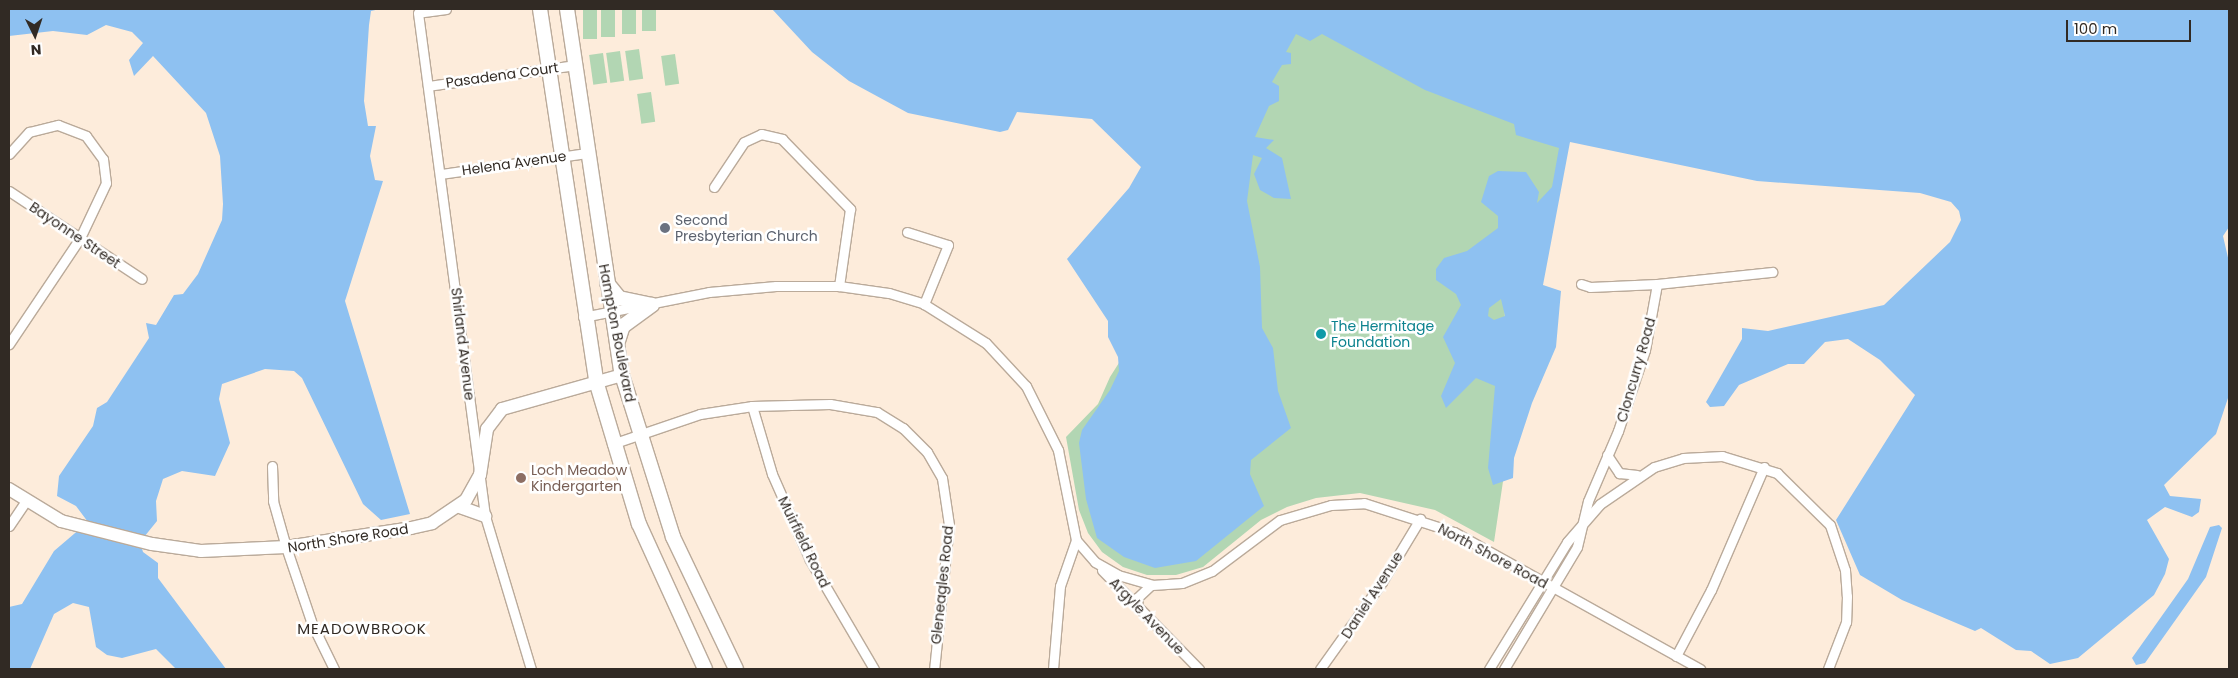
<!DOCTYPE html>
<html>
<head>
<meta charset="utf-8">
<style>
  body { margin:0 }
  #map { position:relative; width:2238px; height:678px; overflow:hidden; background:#fdecdb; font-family:Poppins,sans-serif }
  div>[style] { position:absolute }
  .green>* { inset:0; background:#b2d6b3; transform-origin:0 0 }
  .water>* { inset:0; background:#8ec1f1 }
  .roads { filter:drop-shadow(1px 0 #baaa9a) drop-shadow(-1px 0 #baaa9a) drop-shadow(0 1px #baaa9a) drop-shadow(0 -1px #baaa9a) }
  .street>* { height:9px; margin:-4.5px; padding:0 4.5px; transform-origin:4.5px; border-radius:4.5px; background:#fff }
  .secondary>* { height:12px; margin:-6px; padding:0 6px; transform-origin:6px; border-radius:6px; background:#fff }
  .primary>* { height:14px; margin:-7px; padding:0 7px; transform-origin:7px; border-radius:7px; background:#fff }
  .dots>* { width:14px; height:14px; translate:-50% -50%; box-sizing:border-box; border:2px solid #fff; border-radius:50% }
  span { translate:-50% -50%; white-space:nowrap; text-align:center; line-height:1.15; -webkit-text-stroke:5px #fff; paint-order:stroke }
  .street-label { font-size:14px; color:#312a24 }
  .worship-label { font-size:14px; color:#5b616d }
  .left { translate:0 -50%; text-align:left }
  .culture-label { font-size:14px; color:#0d838f }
  .education-label { font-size:14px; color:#785e54 }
  .neighbourhood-label { font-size:15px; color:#312a24; letter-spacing:1px }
  .frame { position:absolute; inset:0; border:10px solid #312a24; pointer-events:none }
  .north { position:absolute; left:10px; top:10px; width:50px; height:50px; -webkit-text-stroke:4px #fff; paint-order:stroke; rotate:176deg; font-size:14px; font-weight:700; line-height:20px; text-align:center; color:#312a24 }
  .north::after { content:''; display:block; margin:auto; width:18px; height:22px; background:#312a24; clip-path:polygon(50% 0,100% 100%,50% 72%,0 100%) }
  .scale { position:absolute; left:2066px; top:20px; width:125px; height:22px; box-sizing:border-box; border:2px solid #312a24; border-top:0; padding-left:6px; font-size:15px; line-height:18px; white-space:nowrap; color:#312a24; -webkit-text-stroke:4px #fff; paint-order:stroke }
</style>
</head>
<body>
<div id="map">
  <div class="green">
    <div style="left:583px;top:9px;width:14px;height:30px"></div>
    <div style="left:601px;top:9px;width:14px;height:28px"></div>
    <div style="left:622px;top:9px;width:14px;height:25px"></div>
    <div style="left:642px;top:9px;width:14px;height:22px"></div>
    <div style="clip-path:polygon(1180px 9px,1442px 9px,1573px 125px,1548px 241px,1504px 291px,1509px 441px,1494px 542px,1435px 510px,1360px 493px,1316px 498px,1287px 507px,1261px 520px,1203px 567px,1176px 575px,1147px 575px,1123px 567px,1102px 552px,1088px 533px,1079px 510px,1066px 437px,1098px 404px,1110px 377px,1243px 168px)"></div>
    <div style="left:639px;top:49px;width:30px;height:14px;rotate:82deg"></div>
    <div style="left:620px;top:51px;width:30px;height:14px;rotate:82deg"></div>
    <div style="left:603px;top:53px;width:30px;height:14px;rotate:82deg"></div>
    <div style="left:675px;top:54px;width:30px;height:14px;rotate:82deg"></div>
    <div style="left:651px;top:92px;width:30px;height:14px;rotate:82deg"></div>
  </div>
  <div class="water">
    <div style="clip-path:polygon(9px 9px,380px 9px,371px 11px,369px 25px,364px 101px,368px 126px,376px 126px,370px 156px,375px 180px,383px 181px,345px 301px,410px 514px,381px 520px,363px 504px,302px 378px,294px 371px,265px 369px,222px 384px,219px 399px,230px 443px,215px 476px,182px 471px,163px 479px,156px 501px,157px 521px,140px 542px,143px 552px,158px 563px,158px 578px,226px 669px,176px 669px,156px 649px,122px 658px,107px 655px,96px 647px,89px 607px,73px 603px,54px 614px,30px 669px,9px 669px,9px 607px,22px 604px,54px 551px,88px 522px,76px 506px,57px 496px,59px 476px,93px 426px,97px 408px,107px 402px,149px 338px,146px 323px,156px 325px,174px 295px,183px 294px,198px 274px,222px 220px,223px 204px,220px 156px,206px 113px,153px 56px,134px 76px,129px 60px,143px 43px,132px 32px,106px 25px,87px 35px,53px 31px,9px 36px)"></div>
    <div style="clip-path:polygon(evenodd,772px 9px,2229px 9px,2229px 227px,2223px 236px,2229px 262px,2229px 395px,2216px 434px,2164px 485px,2170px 496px,2201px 499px,2199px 512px,2192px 517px,2165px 507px,2147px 520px,2169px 559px,2165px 574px,2154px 595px,2078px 658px,2050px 664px,2031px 651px,2016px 650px,1981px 628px,1975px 631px,1902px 600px,1860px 575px,1836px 520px,1915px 395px,1880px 360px,1848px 339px,1825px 342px,1804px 364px,1788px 364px,1739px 385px,1724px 406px,1710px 407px,1706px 402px,1742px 339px,1742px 328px,1768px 331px,1884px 305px,1950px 242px,1961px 220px,1959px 211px,1951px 202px,1920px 193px,1757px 181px,1570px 142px,1543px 285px,1561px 291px,1556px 347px,1532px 403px,1514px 458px,1513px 478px,1493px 485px,1488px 468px,1495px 386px,1476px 378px,1446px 408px,1441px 396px,1455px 363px,1443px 337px,1461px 305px,1456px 294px,1436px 280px,1436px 269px,1444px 258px,1467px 251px,1498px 228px,1498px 216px,1481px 202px,1489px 176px,1498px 171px,1526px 172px,1539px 192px,1537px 203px,1552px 187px,1559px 148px,1516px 135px,1514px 124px,1425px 90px,1322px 34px,1310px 41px,1296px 34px,1286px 52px,1291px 53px,1291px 64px,1282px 65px,1272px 82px,1279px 86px,1279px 101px,1269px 106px,1255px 137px,1274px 140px,1266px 148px,1282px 158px,1291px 199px,1274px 198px,1260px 190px,1254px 174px,1262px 158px,1253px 155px,1247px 201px,1260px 267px,1262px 328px,1273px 348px,1278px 391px,1291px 428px,1251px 460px,1250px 474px,1264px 506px,1196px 561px,1155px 568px,1124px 557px,1097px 538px,1086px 499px,1079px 443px,1082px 430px,1110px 390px,1119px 371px,1118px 357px,1108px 337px,1108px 321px,1067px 259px,1129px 188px,1141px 167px,1092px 119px,1017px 112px,1008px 130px,1000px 132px,908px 113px,849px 81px,812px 52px,772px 9px,1501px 299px,1505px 316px,1494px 320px,1488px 316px,1489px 308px,1501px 299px)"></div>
    <div style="clip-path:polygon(2219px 525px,2222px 528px,2206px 577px,2145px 663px,2136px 665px,2132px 658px,2188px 579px,2210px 527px)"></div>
  </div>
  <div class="roads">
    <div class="street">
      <div style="left:446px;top:9px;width:28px;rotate:172deg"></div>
      <div style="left:418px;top:13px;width:507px;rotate:82.41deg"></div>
      <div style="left:485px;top:516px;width:160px;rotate:73.3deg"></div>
      <div style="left:428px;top:86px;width:148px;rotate:-8.1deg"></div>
      <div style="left:9px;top:154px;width:30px;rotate:-48deg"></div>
      <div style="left:29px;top:132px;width:30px;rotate:-14deg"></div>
      <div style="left:58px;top:125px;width:30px;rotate:21deg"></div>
      <div style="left:86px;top:136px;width:29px;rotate:54deg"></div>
      <div style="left:103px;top:159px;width:24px;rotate:83deg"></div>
      <div style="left:106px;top:183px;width:61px;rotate:115.3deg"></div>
      <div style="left:80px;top:238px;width:128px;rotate:123.8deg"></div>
      <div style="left:441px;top:174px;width:148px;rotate:-8.2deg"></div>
      <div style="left:714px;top:187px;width:54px;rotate:-56.3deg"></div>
      <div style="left:744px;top:142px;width:19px;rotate:-25deg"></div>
      <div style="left:761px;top:134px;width:22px;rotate:13deg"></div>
      <div style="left:782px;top:139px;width:98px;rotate:45.8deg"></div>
      <div style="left:850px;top:209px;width:78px;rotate:98.1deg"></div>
      <div style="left:9px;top:191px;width:159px;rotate:33.5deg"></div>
      <div style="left:907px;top:232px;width:43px;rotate:17.6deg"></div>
      <div style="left:948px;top:245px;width:64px;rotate:112.1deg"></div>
      <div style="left:1581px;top:284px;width:9px;rotate:18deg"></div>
      <div style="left:1590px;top:287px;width:67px;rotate:-2.6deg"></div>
      <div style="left:1657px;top:284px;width:116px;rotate:-6deg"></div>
      <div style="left:583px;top:317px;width:128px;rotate:-11.2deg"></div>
      <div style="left:709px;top:292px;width:67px;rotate:-5.1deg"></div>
      <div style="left:776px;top:286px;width:63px"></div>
      <div style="left:839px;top:286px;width:50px;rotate:8deg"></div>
      <div style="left:889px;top:293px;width:37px;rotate:17deg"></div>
      <div style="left:924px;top:304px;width:73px;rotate:32.2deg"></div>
      <div style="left:986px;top:343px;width:59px;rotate:47.1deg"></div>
      <div style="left:1026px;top:386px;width:72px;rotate:63.4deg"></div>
      <div style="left:1058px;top:450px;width:92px;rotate:78.7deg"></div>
      <div style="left:1076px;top:540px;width:29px;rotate:49deg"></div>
      <div style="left:1095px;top:562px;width:26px;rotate:29deg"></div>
      <div style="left:1118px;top:575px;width:35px;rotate:16deg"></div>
      <div style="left:1152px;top:585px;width:30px;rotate:-4deg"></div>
      <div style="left:1182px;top:583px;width:32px;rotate:-22deg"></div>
      <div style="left:1212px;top:571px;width:85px;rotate:-36.9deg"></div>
      <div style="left:1280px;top:520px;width:53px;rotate:-16.4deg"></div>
      <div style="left:1331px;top:505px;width:33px;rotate:-3deg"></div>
      <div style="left:1364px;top:503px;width:95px;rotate:17.9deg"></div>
      <div style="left:1454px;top:532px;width:282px;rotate:29.1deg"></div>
      <div style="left:752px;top:406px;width:71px;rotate:73.6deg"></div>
      <div style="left:772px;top:474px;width:94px;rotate:66.2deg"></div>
      <div style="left:810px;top:560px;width:126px;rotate:59.6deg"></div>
      <div style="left:612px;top:444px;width:93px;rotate:-18.8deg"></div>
      <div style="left:700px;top:414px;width:53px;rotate:-8.7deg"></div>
      <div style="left:752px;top:406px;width:78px;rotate:-1.5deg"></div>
      <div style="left:830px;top:404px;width:48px;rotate:9.7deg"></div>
      <div style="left:877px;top:412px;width:31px;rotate:32deg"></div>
      <div style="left:903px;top:428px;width:34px;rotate:45deg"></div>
      <div style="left:927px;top:452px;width:30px;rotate:60deg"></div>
      <div style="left:942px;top:478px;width:48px;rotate:81.5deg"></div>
      <div style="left:949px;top:525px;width:145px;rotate:95.9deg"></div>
      <div style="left:1607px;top:455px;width:22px;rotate:56deg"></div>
      <div style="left:1619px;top:473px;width:18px;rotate:6deg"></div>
      <div style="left:272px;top:466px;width:35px;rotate:88deg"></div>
      <div style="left:273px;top:501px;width:48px;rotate:74.2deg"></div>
      <div style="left:286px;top:547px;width:81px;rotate:71.3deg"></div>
      <div style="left:312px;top:624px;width:50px;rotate:63.9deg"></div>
      <div style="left:9px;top:526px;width:30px;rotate:-56deg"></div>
      <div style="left:1102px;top:570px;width:139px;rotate:45.6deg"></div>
      <div style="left:1138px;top:608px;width:10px;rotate:-96deg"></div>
      <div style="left:1137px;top:598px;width:19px;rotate:-43deg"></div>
      <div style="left:1676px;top:656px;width:75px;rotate:-62.1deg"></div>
      <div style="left:1711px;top:590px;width:134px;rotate:-66.7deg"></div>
      <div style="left:1053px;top:669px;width:83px;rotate:-85.2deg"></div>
      <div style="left:1060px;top:586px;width:49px;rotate:-70.8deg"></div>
      <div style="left:1320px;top:669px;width:107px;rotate:-54.5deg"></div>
      <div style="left:1382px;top:582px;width:74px;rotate:-58.9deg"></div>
      <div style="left:1489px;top:669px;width:149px;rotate:-58.4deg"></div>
      <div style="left:1567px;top:542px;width:50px;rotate:-49deg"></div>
      <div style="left:1600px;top:504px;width:65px;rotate:-34.4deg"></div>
      <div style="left:1654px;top:467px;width:30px;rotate:-17deg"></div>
      <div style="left:1683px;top:458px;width:39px;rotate:-3deg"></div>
      <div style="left:1722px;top:456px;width:58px;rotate:17.2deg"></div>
      <div style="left:1777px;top:473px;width:74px;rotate:44.5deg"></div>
      <div style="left:1830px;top:525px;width:47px;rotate:71.6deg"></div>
      <div style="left:1845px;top:570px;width:26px;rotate:86deg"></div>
      <div style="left:1847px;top:596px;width:26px;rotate:92deg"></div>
      <div style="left:1846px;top:622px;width:50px;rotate:111deg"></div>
      <div style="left:1504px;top:669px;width:142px;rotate:-59.1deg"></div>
      <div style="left:1577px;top:547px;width:47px;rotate:-76.6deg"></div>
      <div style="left:1588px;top:501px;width:76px;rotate:-66.8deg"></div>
      <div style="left:1618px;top:431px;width:85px;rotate:-71.6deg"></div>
      <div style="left:1645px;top:350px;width:67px;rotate:-79.7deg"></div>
    </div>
    <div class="secondary">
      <div style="left:9px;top:489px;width:61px;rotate:31.6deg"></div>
      <div style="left:61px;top:521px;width:94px;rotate:14.2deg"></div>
      <div style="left:152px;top:544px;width:49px;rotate:8.1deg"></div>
      <div style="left:201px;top:551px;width:85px;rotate:-2.7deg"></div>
      <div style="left:286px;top:547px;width:126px;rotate:-8.6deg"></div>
      <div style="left:411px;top:528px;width:22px;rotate:-13deg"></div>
      <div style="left:432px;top:523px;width:41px;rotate:-34.1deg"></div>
      <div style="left:466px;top:500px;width:29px;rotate:-61deg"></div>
      <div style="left:480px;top:475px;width:47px;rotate:-81.3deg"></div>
      <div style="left:487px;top:429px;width:25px;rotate:-53deg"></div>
      <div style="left:502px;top:409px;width:125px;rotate:-15.8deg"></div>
      <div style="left:460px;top:507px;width:27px;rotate:20deg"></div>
    </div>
    <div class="primary">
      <div style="left:540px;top:9px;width:376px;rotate:81.4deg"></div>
      <div style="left:596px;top:381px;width:149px;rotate:73.3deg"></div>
      <div style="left:639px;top:524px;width:159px;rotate:65.5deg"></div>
      <div style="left:567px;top:9px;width:370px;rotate:81.5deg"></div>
      <div style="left:622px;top:375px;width:170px;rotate:72.5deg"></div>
      <div style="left:673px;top:537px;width:146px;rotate:64.5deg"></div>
      <div style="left:607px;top:283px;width:19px;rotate:51deg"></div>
      <div style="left:619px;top:298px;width:33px;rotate:12deg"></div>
      <div style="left:617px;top:344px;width:19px;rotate:-72deg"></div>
      <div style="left:623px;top:326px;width:36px;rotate:-36deg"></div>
    </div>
  </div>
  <div class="dots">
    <div style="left:665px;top:228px;background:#6b7280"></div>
    <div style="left:1321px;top:334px;background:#0f9aa8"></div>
    <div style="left:521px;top:478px;background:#8d6e63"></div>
  </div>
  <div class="street-label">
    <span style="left:502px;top:75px;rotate:-8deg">Pasadena Court</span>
    <span style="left:514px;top:163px;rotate:-8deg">Helena Avenue</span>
    <span style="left:75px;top:235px;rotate:34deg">Bayonne Street</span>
    <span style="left:617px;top:333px;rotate:79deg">Hampton Boulevard</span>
    <span style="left:463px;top:344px;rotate:83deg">Shirland Avenue</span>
    <span style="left:1636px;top:370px;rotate:-74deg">Cloncurry Road</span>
    <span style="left:348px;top:538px;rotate:-9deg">North Shore Road</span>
    <span style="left:804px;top:542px;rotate:64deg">Muirfield Road</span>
    <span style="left:1493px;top:556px;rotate:28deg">North Shore Road</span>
    <span style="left:942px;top:585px;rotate:-84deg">Gleneagles Road</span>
    <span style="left:1372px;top:595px;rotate:-57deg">Daniel Avenue</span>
    <span style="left:1147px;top:616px;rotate:46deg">Argyle Avenue</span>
  </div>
  <div class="worship-label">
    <span class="left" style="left:675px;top:228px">Second<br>Presbyterian Church</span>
  </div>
  <div class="culture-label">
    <span class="left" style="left:1331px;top:334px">The Hermitage<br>Foundation</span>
  </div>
  <div class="education-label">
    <span class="left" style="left:531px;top:478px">Loch Meadow<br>Kindergarten</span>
  </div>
  <div class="neighbourhood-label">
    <span style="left:362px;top:629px">MEADOWBROOK</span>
  </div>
  <div class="frame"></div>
  <div class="north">N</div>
  <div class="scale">100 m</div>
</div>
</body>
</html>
